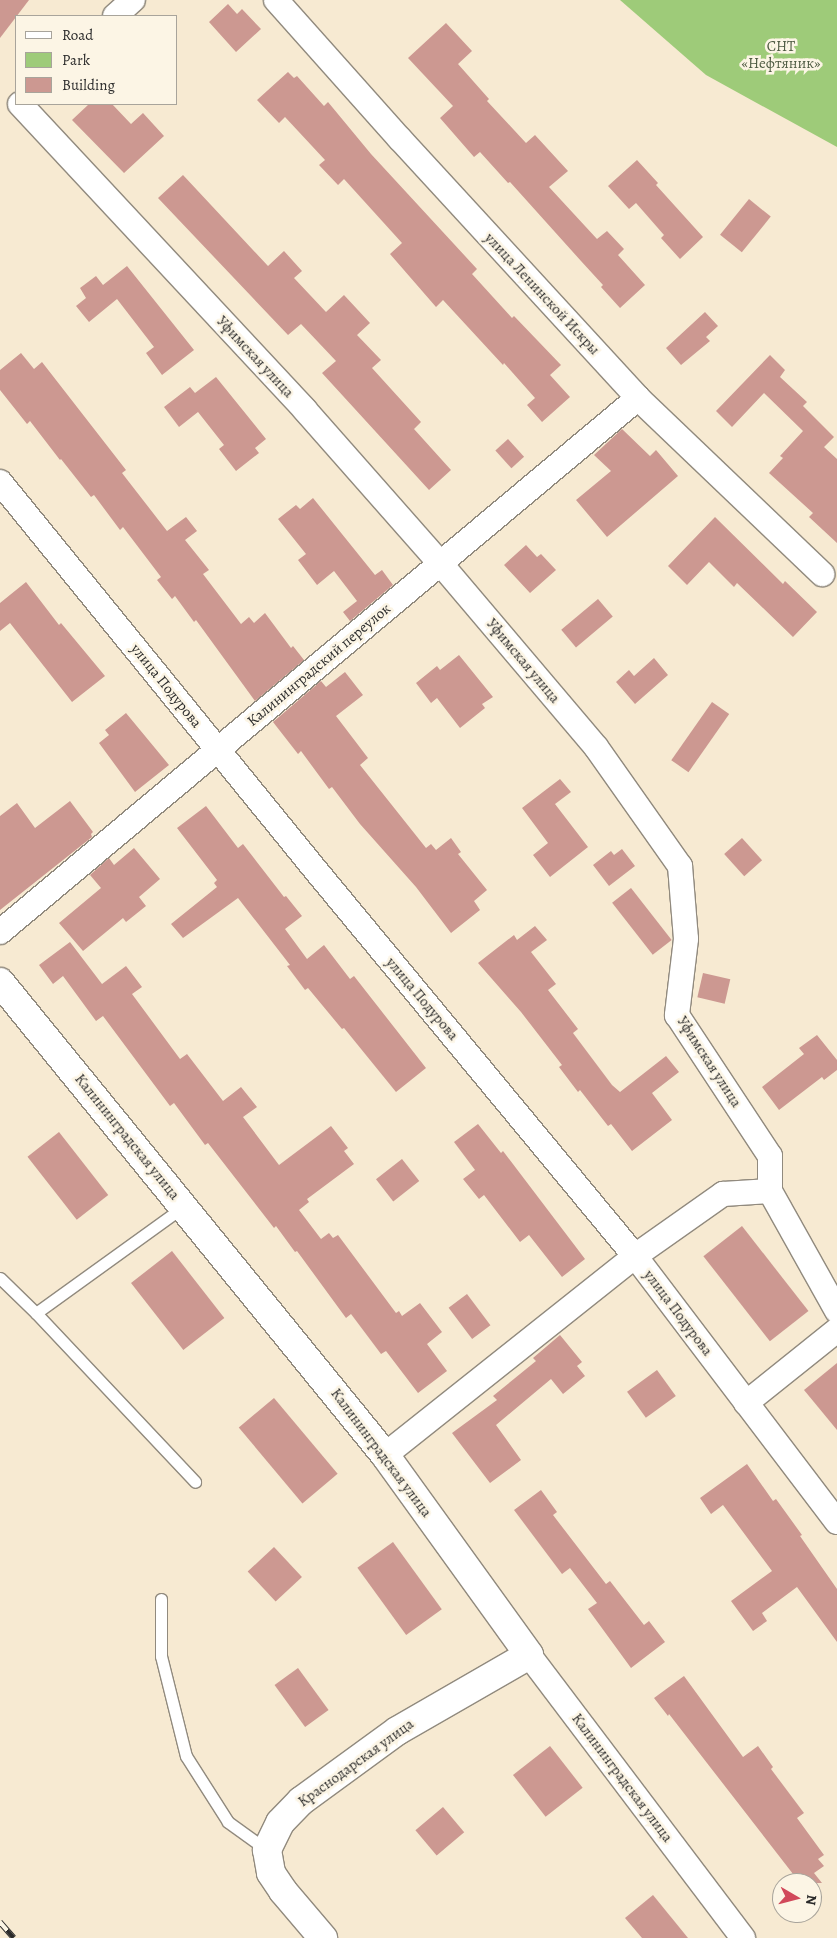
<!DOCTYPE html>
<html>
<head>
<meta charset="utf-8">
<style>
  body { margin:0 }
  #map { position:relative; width:837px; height:1938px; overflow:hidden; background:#f7ead2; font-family:Alegreya,serif }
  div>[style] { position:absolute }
  .green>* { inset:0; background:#9ecb79 }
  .building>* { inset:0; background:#cc9891; transform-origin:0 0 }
  .roads { filter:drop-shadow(1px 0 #918a7e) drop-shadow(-1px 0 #918a7e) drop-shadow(0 1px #918a7e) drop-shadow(0 -1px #918a7e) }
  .service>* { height:11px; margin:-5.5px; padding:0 5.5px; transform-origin:5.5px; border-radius:5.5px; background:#fff }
  .minor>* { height:24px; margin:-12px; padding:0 12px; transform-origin:12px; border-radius:12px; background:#fff }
  .tertiary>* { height:28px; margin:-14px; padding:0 14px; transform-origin:14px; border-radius:14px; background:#fff }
  .rail>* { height:5.5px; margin-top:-2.75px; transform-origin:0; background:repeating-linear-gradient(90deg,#fcf5e5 0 11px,#2b2b2b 0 22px); box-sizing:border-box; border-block:1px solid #2b2b2b }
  span { translate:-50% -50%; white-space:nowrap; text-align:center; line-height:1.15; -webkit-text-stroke:5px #fcf5e5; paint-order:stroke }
  .park-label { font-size:15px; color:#4e5b42 }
  .street-label { font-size:15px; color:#2b2b2b }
  .legend { position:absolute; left:15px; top:15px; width:162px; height:90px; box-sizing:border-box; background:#fcf5e5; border:1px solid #a8a49b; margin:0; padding:6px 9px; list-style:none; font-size:15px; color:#2b2b2b }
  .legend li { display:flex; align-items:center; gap:10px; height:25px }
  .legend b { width:25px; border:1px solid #a8a49b }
  .north { position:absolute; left:772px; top:1873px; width:50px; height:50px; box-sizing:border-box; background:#fcf5e5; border:1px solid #a8a49b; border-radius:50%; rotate:98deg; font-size:14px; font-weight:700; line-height:20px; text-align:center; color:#2b2b2b }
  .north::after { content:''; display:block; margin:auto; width:18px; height:22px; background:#d1495b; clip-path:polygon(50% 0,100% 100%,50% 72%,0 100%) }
</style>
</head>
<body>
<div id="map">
  <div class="green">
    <div style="clip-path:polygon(620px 0,837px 0,837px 147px,706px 75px)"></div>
  </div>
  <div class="building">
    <div style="clip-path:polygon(0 0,29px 0,0 38px)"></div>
    <div style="clip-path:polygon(228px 4px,237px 14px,242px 9px,261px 29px,236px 52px,209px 22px)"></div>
    <div style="clip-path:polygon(446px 23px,472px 51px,458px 64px,489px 99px,487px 101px,526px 143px,535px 135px,568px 171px,549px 187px,597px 239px,607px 231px,624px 249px,618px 255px,645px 285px,620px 308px,601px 287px,603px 285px,581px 261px,510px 182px,508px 183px,480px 152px,474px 157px,440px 118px,453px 106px,408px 58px)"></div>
    <div style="clip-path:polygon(288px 72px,294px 78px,297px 76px,324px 106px,328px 102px,371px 154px,477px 269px,472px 274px,512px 318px,514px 316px,561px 365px,550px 375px,570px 397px,542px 422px,527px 405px,535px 398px,504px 363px,503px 365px,443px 300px,436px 307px,390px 254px,402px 243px,344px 179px,338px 185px,319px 165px,325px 160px,285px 117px,279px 123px,257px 100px)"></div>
    <div style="clip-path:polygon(89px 104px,112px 104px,131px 124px,143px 113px,164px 136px,124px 173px,72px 120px)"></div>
    <div style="clip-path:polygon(637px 160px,658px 183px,656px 185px,703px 237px,680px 259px,661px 238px,664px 235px,636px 203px,629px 209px,608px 186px)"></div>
    <div style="clip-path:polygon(183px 175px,268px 266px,284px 251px,302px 271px,294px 278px,326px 312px,344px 295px,370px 323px,357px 335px,381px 360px,372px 368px,421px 422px,414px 429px,451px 470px,429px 490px,322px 373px,336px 361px,301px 324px,288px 335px,158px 198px)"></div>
    <div style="left:749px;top:199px;width:28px;height:46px;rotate:39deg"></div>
    <div style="clip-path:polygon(127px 266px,194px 350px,162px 375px,146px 353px,154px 347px,117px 299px,89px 322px,76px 306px,86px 298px,80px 288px,96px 276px,103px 285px)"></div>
    <div style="clip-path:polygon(705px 312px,718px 326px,706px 337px,710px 341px,681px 365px,666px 348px)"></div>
    <div style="clip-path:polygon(21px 353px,34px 369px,42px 362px,126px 470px,122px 473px,167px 531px,186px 517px,197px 531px,185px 540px,209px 570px,203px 574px,241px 624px,249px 617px,254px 623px,265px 613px,291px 648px,293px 646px,304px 660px,255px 701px,196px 620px,194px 622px,175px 596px,172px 599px,157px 580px,161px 577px,123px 527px,120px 530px,94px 495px,91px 497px,61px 459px,60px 460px,30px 421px,27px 424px,0 390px,0 370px)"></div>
    <div style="clip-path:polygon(770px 355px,785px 370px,780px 377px,807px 402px,803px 406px,834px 437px,824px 447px,837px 459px,837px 543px,809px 517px,813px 513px,769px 473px,783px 458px,780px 456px,803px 431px,764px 393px,732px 427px,716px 411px)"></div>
    <div style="clip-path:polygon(216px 377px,266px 439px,255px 448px,259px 453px,236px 471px,219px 449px,224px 445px,198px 412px,179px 427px,164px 407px,190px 387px,195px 393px)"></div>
    <div style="clip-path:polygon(622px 429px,650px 456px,656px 450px,678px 476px,607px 537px,576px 500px,611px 471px,594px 455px)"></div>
    <div style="left:508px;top:439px;width:24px;height:17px;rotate:48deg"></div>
    <div style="clip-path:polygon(313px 498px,375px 575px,382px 570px,393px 585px,350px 621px,343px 612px,357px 601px,334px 571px,317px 585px,298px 560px,306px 554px,278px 519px,296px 505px,300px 509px)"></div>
    <div style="clip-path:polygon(715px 517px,783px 584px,785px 581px,817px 612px,793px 637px,737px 583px,734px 587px,709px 562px,687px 585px,668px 566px)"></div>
    <div style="clip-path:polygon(526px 545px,537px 557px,541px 554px,556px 570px,530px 593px,504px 565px)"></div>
    <div style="clip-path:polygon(26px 582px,59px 625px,61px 623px,105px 676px,72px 702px,10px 623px,0 631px,0 603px)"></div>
    <div style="left:598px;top:599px;width:23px;height:48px;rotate:50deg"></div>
    <div style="clip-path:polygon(459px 655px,493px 697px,482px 704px,485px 708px,460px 728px,437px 698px,431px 703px,416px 683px,437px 666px,440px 670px)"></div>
    <div style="clip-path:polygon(654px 658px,668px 675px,635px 704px,616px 682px,629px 670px,634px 676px)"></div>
    <div style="clip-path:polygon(345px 672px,363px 695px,336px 716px,368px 758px,360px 765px,426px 848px,431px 844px,436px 850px,451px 838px,461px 852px,458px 854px,487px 890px,474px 901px,480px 910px,451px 933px,416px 887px,360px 824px,332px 787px,329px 789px,301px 751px,298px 754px,273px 722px,321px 681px,326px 687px)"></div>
    <div style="left:712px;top:702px;width:21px;height:71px;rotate:35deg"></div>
    <div style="clip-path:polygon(126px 713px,169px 765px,135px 792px,99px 743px,109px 735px,105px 730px)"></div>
    <div style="clip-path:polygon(560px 779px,571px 792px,555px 804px,588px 847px,550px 877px,533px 855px,548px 843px,522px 808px)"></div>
    <div style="clip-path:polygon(70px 801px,93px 832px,91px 834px,92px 837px,0 910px,0 816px,17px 803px,35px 828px)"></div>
    <div style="clip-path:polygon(206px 806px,238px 848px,243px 844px,284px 897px,286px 896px,302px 916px,285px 929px,307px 959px,324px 945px,350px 979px,354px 976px,426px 1068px,396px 1092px,344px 1028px,342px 1029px,308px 988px,305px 990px,287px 966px,290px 965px,238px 898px,183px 938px,171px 924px,217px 887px,214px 883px,217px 880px,177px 828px)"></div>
    <div style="left:742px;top:838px;width:30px;height:24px;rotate:48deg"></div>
    <div style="clip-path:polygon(134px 848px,160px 879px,139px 897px,146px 906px,126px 922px,123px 918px,83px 951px,59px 923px,101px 888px,90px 875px,109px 858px,114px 865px)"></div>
    <div style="clip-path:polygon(622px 849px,635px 866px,609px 886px,593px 865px,611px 851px,614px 855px)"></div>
    <div style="left:631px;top:888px;width:66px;height:24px;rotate:52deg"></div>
    <div style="clip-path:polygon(535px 926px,547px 940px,531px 952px,556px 984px,548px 990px,578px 1029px,573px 1033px,612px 1085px,620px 1092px,666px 1056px,679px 1072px,652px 1093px,672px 1120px,632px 1151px,611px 1124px,608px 1126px,580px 1090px,578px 1092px,559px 1067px,562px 1065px,521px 1012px,478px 963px,514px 935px,517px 940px)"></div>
    <div style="clip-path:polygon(70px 942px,102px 984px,126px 966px,142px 987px,132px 994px,180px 1059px,187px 1054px,223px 1101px,241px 1087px,257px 1107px,243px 1117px,279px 1165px,331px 1126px,348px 1148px,344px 1151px,354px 1164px,307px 1199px,309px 1202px,299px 1210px,321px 1239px,329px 1233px,333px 1238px,338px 1235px,396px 1313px,399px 1311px,402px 1316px,420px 1303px,442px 1332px,427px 1344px,447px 1371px,418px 1393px,386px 1351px,381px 1354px,351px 1314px,346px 1318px,297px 1251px,295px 1252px,276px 1226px,274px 1228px,208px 1143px,205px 1145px,174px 1103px,170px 1106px,103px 1016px,96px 1021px,63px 976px,53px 984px,39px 965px)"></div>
    <div style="left:703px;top:973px;width:28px;height:25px;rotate:13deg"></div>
    <div style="clip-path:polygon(817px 1035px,837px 1060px,837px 1070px,824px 1080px,822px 1077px,779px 1110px,762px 1087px,804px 1054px,799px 1048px)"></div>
    <div style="clip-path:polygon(478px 1124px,501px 1153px,503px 1151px,585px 1259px,562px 1277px,529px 1235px,520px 1242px,484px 1195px,479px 1199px,463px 1179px,475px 1170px,454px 1142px)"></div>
    <div style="left:59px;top:1132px;width:80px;height:40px;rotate:52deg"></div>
    <div style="left:402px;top:1159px;width:28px;height:33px;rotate:52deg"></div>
    <div style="left:742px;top:1226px;width:108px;height:49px;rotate:52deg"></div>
    <div style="left:172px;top:1251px;width:85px;height:52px;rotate:52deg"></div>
    <div style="left:467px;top:1294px;width:39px;height:23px;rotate:53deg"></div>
    <div style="clip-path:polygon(560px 1335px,582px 1362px,577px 1366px,585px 1376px,563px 1394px,551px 1379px,496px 1425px,521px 1460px,490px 1483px,452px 1433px,497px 1400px,493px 1396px,536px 1361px,533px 1358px)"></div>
    <div style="clip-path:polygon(837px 1363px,837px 1430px,804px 1390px)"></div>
    <div style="left:657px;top:1370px;width:32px;height:37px;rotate:54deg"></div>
    <div style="left:274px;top:1398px;width:99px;height:46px;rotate:50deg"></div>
    <div style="clip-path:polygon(747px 1464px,773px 1501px,776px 1499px,802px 1535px,800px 1536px,837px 1589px,837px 1642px,797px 1587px,762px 1613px,767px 1621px,753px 1631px,731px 1601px,772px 1571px,723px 1505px,711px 1514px,700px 1498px)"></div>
    <div style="clip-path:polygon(541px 1490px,557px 1512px,553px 1515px,606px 1584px,610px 1581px,644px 1625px,649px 1621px,665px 1642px,631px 1668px,588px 1609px,597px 1603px,570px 1568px,562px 1574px,514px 1510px)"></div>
    <div style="left:393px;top:1542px;width:83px;height:44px;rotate:54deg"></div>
    <div style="left:274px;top:1547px;width:41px;height:36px;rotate:47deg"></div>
    <div style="left:298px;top:1668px;width:52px;height:29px;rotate:54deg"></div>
    <div style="clip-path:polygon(684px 1676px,743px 1757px,758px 1746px,773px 1767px,771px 1769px,804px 1813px,797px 1818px,824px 1855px,818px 1859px,824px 1866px,814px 1873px,822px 1883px,800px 1883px,669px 1714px,668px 1716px,654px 1698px)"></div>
    <div style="left:550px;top:1746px;width:53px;height:47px;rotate:52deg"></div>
    <div style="left:443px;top:1807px;width:33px;height:36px;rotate:50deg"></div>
    <div style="clip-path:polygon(653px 1895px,688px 1938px,642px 1938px,625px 1918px)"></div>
  </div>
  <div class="roads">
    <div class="service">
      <div style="left:0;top:1278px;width:50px;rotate:44.2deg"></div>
      <div style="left:36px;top:1313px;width:181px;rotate:-35.8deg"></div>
      <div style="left:36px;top:1313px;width:232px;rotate:46.7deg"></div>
      <div style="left:161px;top:1599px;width:57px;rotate:90deg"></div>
      <div style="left:161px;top:1656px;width:103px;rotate:76deg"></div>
      <div style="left:186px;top:1756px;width:78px;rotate:57.5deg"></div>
      <div style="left:228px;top:1822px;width:48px;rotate:35.7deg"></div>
    </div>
    <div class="minor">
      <div style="left:276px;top:0;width:186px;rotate:48.3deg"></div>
      <div style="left:400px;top:139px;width:352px;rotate:47.4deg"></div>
      <div style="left:638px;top:398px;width:255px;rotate:43.7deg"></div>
      <div style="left:115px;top:16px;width:24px;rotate:-42deg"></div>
      <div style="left:20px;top:104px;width:418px;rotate:47deg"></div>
      <div style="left:305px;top:410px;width:204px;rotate:48.6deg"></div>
      <div style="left:440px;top:563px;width:241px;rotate:49.7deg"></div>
      <div style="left:596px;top:747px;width:146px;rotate:54.8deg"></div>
      <div style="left:680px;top:866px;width:73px;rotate:85.3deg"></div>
      <div style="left:686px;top:939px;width:77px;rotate:96.8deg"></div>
      <div style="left:677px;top:1015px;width:169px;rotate:56.6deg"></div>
      <div style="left:770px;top:1156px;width:35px;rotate:90deg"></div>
      <div style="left:770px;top:1191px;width:137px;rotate:60.8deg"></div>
      <div style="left:0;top:482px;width:504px;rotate:50.88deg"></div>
      <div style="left:318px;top:873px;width:497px;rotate:50.4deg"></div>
      <div style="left:635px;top:1256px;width:334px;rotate:52.8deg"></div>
      <div style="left:0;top:932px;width:832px;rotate:-39.93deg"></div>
      <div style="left:746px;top:1403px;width:117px;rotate:-38.7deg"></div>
      <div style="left:385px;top:1455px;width:320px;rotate:-38.5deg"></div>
      <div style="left:635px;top:1256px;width:108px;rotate:-35.2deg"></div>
      <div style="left:723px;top:1194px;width:47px;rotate:-3.7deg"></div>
      <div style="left:529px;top:1655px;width:355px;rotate:52.9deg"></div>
    </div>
    <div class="tertiary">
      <div style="left:0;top:982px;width:610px;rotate:50.86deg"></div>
      <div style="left:385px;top:1455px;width:246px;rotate:54.2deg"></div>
      <div style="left:529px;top:1655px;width:152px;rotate:150.1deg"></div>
      <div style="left:397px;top:1731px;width:119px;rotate:143.9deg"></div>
      <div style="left:301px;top:1801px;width:30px;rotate:134deg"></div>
      <div style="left:280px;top:1823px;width:30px;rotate:116deg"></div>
      <div style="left:267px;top:1850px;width:23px;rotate:80deg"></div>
      <div style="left:271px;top:1873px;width:22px;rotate:56deg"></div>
      <div style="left:283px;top:1891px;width:62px;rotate:49.6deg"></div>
    </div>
  </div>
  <div class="rail">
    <div style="left:0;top:1922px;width:21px;rotate:49deg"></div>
  </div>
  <div class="park-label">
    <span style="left:781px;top:55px">СНТ<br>«Нефтяник»</span>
  </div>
  <div class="street-label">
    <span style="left:542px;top:294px;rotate:47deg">улица Ленинской Искры</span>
    <span style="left:255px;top:357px;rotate:47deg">Уфимская улица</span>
    <span style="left:523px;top:661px;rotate:50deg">Уфимская улица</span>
    <span style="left:319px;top:665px;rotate:-40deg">Калининградский переулок</span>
    <span style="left:166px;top:686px;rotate:51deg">улица Подурова</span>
    <span style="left:422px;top:999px;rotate:50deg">улица Подурова</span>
    <span style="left:709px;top:1062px;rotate:57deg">Уфимская улица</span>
    <span style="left:127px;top:1137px;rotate:51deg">Калининградская улица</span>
    <span style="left:678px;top:1313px;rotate:53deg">улица Подурова</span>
    <span style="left:381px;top:1453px;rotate:53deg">Калининградская улица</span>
    <span style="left:356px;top:1763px;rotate:-36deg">Краснодарская улица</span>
    <span style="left:622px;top:1778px;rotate:53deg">Калининградская улица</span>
  </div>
  <ul class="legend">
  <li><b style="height:6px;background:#fff"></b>Road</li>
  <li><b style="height:14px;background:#9ecb79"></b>Park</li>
  <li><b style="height:14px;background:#cc9891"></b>Building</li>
  </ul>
  <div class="north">N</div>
</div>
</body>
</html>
